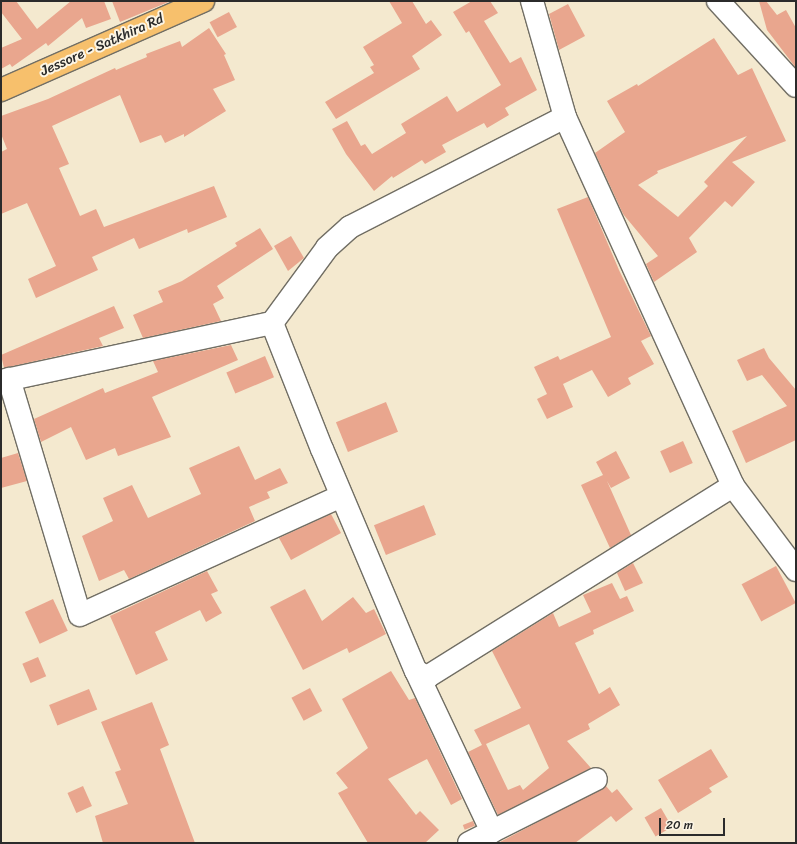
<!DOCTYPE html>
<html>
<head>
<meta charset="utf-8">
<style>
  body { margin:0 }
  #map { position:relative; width:797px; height:844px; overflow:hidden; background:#f4e9cf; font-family:Sriracha,sans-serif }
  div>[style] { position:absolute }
  .building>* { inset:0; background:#e9a68e; transform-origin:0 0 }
  .roads { filter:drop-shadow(1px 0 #716e64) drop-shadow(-1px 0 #716e64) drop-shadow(0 1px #716e64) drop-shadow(0 -1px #716e64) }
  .minor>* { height:22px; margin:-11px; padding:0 11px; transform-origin:11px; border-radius:11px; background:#fff }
  .major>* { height:22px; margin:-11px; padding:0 11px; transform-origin:11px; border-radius:11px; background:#f7c06c }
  span { translate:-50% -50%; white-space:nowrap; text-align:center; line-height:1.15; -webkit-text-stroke:4px #fcf5e5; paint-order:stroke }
  .street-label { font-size:14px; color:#2b2b2b }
  .frame { position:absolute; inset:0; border:2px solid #2b2b2b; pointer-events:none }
  .scale { position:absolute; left:659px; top:818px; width:66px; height:18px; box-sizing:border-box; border:2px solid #2b2b2b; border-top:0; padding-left:5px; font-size:12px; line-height:14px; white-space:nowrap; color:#2b2b2b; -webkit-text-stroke:3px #fcf5e5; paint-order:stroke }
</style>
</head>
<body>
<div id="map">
  <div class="building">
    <div style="clip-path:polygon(1px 1px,16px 1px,37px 29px,71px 1px,104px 1px,111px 19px,86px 28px,82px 18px,48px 46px,46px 43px,12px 67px,10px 64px,1px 69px,1px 48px,22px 39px,1px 12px)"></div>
    <div style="clip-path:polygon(112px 1px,171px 1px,120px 22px)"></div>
    <div style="clip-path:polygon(389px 1px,412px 1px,426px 24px,431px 20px,442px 35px,412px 56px,420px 69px,336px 119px,325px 102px,374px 73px,370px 67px,374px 65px,363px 47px,402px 23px)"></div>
    <div style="clip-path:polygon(472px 1px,490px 1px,498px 13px,484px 21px,510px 63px,521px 57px,537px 90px,505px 108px,509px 115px,487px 128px,484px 123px,442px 145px,446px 152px,425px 164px,422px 160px,393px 178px,392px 176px,374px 191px,346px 154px,332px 129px,347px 121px,361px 146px,365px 144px,372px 154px,406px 133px,401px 124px,447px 96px,457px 112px,501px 85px,469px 31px,466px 33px,453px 12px)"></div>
    <div style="clip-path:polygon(759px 1px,766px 1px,777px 15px,786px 10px,796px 28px,796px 68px,767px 30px)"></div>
    <div style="clip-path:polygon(568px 4px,585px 36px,559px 50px,549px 14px)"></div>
    <div style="left:229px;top:12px;width:17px;height:22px;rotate:62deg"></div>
    <div style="clip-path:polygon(209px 28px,226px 54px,224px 55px,235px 80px,213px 89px,226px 111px,184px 137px,184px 134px,165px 143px,161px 135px,140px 143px,120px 95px,52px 126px,69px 164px,59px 168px,80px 216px,96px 209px,104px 227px,214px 186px,227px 217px,188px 233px,187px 229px,139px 249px,134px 238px,92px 257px,98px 270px,36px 298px,28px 279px,56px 266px,27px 203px,1px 214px,1px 152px,7px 149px,1px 134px,1px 116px,48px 99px,115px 68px,116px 70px,147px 57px,146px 54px,180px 41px,182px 47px)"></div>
    <div style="clip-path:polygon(evenodd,714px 38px,738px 75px,752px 68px,786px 141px,732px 162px,755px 182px,732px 207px,725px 201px,689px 238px,697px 252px,654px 282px,646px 264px,658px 256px,623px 214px,595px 153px,625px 132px,607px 101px,637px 84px,638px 86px,714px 38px,747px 136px,704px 182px,708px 186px,678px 217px,638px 185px,658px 173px,657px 171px,747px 136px)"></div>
    <div style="clip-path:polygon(588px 197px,619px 270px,651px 336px,641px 341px,654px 364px,628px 378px,631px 384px,608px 397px,592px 370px,563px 384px,573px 407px,547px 419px,537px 399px,547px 394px,534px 367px,558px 356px,560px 360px,611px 337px,557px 209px)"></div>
    <div style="clip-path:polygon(260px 228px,273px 249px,217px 286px,224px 298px,213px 304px,221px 321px,143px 338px,133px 315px,163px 302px,158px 291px,182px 281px,237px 246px,235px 243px)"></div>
    <div style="clip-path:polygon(291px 236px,304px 258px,288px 271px,274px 246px)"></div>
    <div style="clip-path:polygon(114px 306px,124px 328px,99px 338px,103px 346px,4px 368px,1px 355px)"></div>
    <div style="clip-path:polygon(231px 345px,238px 360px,152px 397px,171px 437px,118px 456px,115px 448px,86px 460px,71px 427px,41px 442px,34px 419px,103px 388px,105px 393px,158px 372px,153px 361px)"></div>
    <div style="clip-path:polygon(764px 348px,769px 358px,796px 390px,796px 440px,746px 463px,732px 431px,787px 406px,762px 375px,747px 381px,737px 360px)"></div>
    <div style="left:265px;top:356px;width:23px;height:42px;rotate:67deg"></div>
    <div style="left:386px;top:402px;width:32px;height:54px;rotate:68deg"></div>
    <div style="left:683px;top:441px;width:24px;height:25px;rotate:66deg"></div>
    <div style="clip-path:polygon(239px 446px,255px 480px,280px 468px,288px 483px,267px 492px,270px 498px,249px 507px,255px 521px,129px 579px,124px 570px,99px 581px,82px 536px,113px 521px,103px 498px,132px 485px,148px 518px,201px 494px,189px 468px)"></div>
    <div style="clip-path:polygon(616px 451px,630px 478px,611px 488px,607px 481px,631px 535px,610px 548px,581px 485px,603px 475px,596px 462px)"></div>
    <div style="clip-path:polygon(18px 453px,27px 481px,1px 488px,1px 458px)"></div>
    <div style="left:424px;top:505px;width:32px;height:54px;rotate:68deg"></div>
    <div style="clip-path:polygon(331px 514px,341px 533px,291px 560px,279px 538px)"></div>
    <div style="clip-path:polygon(633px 563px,643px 583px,625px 591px,617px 573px)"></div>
    <div style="left:776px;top:566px;width:42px;height:39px;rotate:62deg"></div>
    <div style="clip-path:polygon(207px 571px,218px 591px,211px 594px,222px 613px,206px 622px,200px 610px,155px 632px,168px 660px,136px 675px,110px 616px)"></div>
    <div style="clip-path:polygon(evenodd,612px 583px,620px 599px,627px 596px,634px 611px,593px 630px,594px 634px,575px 643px,599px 694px,610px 687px,620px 705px,588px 724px,590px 729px,567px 741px,591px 768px,498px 815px,468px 752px,482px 745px,474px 730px,521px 708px,492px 651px,553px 613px,559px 627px,591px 612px,583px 595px,612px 583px,529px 724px,549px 768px,523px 790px,520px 785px,508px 790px,486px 744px,529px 724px)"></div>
    <div style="clip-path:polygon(305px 589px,322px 621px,353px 597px,366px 613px,374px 609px,386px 634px,349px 653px,347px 648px,303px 670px,270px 607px)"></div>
    <div style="left:53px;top:599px;width:35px;height:31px;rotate:65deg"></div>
    <div style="left:38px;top:657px;width:21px;height:17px;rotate:67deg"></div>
    <div style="clip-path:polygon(391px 671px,409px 700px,415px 698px,462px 799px,451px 805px,427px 759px,388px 779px,416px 815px,420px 811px,439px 830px,425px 843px,368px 843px,338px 793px,348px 788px,336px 773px,368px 748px,342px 699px)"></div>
    <div style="left:310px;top:688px;width:26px;height:21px;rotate:62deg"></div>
    <div style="left:89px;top:689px;width:22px;height:43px;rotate:68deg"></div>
    <div style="clip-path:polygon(152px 702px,169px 745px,160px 749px,195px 843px,103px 843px,95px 816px,128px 804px,115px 772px,121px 770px,101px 722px)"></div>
    <div style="clip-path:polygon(711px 749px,728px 777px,709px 788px,712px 792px,678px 813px,658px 780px)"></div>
    <div style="left:83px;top:786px;width:22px;height:17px;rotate:66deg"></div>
    <div style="clip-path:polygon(606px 786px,612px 793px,617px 789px,633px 809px,616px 822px,611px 816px,575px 843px,498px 843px)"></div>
    <div style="left:661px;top:808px;width:22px;height:19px;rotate:60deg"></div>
    <div style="left:473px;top:821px;width:5px;height:11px;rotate:68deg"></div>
  </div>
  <div class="roads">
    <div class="minor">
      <div style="left:532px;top:1px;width:121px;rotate:74.1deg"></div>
      <div style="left:565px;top:117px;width:405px;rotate:65.5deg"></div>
      <div style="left:733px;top:486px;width:105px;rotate:53.1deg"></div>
      <div style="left:718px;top:1px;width:115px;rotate:47.5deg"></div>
      <div style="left:565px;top:117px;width:242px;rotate:152.9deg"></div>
      <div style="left:350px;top:227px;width:31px;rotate:138deg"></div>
      <div style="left:327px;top:248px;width:93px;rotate:126.3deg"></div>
      <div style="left:272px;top:323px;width:136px;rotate:68.4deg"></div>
      <div style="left:322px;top:449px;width:241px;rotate:67.1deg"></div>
      <div style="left:416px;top:671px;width:13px;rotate:29deg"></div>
      <div style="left:427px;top:677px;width:361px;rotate:-32deg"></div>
      <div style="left:9px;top:379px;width:246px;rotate:73.3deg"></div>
      <div style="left:80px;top:615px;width:287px;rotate:-24.5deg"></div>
      <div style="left:1px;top:381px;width:277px;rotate:-12.1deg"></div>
      <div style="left:416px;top:671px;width:178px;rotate:64.7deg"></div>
      <div style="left:469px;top:843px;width:142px;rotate:-26.7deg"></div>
    </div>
    <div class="major">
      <div style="left:1px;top:90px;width:221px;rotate:-23.8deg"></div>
    </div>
  </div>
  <div class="street-label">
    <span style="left:102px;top:45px;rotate:-24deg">Jessore - Satkhira Rd</span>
  </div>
  <div class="frame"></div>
  <div class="scale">20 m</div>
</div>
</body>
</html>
